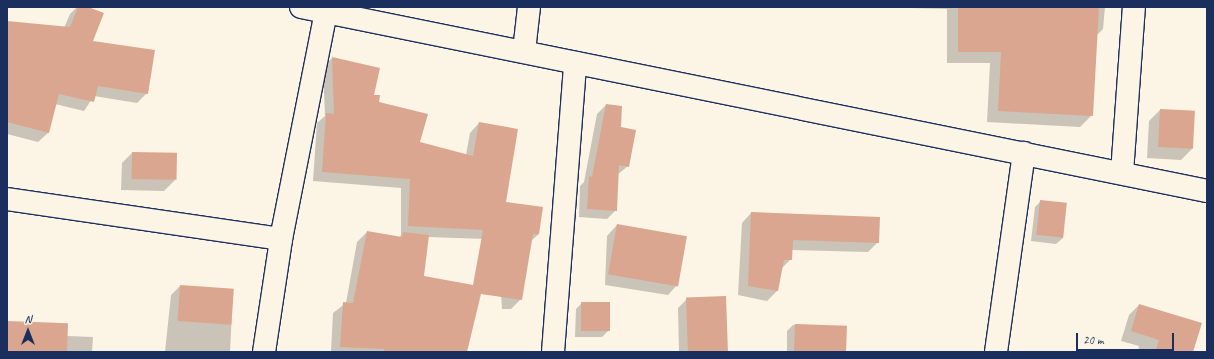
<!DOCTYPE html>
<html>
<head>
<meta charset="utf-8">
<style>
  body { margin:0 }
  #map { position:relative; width:1214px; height:359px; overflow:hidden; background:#fcf5e5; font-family:Caveat,sans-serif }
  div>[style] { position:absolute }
  .shadow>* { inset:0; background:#0003 }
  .building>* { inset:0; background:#daa68f; transform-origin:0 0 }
  .roads { filter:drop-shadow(1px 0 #1b2f5e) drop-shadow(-1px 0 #1b2f5e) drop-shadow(0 1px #1b2f5e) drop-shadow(0 -1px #1b2f5e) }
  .minor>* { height:22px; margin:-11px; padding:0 11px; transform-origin:11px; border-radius:11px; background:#fcf5e5 }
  span { translate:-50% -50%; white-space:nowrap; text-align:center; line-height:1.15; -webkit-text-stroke:3.5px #fcf5e5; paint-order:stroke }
  .frame { position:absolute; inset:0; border:8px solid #1b2f5e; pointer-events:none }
  .north { position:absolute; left:8px; top:311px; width:40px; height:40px; -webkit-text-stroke:3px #fcf5e5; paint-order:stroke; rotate:0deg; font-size:11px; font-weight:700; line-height:16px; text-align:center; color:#1b2f5e }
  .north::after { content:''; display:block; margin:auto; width:14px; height:18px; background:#1b2f5e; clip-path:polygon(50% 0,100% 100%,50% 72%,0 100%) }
  .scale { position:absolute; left:1076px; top:333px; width:98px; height:18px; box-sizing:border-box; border:2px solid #1b2f5e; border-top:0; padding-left:5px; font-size:12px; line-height:14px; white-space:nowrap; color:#1b2f5e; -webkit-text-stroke:3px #fcf5e5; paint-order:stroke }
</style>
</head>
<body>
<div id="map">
  <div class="shadow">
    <div style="clip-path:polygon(77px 7px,85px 7px,92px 41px,147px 93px,137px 103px,94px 96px,84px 111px,55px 104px,48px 133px,38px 142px,7px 134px,7px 22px,64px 28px,70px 14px)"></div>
    <div style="clip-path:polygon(875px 7px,1105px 7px,1103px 29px,1096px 36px,1092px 115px,1080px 127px,987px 122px,990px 63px,947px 63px,947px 9px)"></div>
    <div style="clip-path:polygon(332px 58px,419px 143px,466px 155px,470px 133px,479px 123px,502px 207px,539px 234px,531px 241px,521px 299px,511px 309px,502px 309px,497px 225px,486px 239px,428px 237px,423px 277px,466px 352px,331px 352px,333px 313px,346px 303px,357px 242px,367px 232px,399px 238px,401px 235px,401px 188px,313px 181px,317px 123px,325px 116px,323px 68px)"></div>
    <div style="clip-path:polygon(606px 105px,620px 128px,628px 166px,617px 175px,616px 210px,607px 219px,579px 217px,580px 186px,584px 182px,597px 114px)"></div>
    <div style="clip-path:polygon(1160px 110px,1192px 149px,1181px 160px,1147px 158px,1149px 121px)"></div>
    <div style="clip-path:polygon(132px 153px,175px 180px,164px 191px,121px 190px,122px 163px)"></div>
    <div style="clip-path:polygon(1041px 201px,1063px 238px,1056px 244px,1031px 241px,1035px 207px)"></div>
    <div style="clip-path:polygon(751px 213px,878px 242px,868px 252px,791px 250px,791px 259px,781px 269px,777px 291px,767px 301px,738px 295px,742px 223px)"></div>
    <div style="clip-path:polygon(617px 225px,678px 284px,668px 295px,605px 285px,607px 236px)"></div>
    <div style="clip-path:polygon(180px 286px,233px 290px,230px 352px,165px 352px,171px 295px)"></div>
    <div style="clip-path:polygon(687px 299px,727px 352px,679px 352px,678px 308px)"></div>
    <div style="clip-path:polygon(582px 303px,608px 331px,602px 337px,575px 337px,576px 309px)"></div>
    <div style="clip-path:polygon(1139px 305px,1192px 352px,1138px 352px,1139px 346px,1121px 341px,1129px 315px)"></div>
    <div style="clip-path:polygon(7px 323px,67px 336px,93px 337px,92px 352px,7px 352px)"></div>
    <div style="clip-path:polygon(793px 325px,846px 327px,845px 352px,787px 352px,787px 331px)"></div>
  </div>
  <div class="building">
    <div style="clip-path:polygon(78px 7px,88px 7px,104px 13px,93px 41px,155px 50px,148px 94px,98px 86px,94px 102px,59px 94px,49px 133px,7px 122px,7px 21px,70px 27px)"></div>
    <div style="clip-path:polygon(958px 7px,1099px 7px,1093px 116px,998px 111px,1001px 52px,958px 52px)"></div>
    <div style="clip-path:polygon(332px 57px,380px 68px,374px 95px,380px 95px,379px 102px,428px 114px,420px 142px,473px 156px,479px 122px,518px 129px,506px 202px,543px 207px,539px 234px,533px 234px,522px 300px,481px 294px,467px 352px,384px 352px,384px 349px,340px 347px,343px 302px,353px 303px,367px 231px,402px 237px,403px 232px,429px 235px,424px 276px,473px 285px,483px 230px,408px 226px,410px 179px,322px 172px,326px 113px,334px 114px)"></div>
    <div style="clip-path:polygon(606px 104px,622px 106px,621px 127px,636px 130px,629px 167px,619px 165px,617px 211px,587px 209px,589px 176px,592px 177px)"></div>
    <div style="left:1160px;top:109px;width:35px;height:38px;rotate:3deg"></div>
    <div style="left:132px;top:152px;width:45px;height:27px;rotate:1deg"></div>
    <div style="left:1040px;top:200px;width:27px;height:35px;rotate:6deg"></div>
    <div style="clip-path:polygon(751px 212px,880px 217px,879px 243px,793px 240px,792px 260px,784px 260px,778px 291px,748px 286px)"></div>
    <div style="left:617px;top:224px;width:71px;height:51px;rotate:10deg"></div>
    <div style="left:180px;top:285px;width:54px;height:36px;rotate:4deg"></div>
    <div style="left:726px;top:296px;width:56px;height:40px;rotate:88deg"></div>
    <div style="left:581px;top:302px;width:29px;height:29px"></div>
    <div style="clip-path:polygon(1139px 304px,1202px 323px,1193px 352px,1155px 352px,1159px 340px,1131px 331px)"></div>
    <div style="left:7px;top:321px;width:61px;height:31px;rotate:2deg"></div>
    <div style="left:795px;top:324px;width:52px;height:28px;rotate:2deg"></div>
  </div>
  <div class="roads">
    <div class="minor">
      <div style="left:301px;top:7px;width:924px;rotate:11.48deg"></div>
      <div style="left:524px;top:51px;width:44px;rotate:-83.5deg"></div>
      <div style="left:1122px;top:173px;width:166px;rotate:-85.9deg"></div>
      <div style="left:7px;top:199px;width:277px;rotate:8.3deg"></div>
      <div style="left:264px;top:352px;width:114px;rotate:-81.4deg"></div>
      <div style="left:281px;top:239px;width:231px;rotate:-78.8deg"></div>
      <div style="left:553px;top:352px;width:290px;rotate:-85.6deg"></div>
      <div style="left:996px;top:352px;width:201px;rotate:-82deg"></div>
    </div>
  </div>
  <div class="frame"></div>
  <div class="north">N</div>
  <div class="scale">20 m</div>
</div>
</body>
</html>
